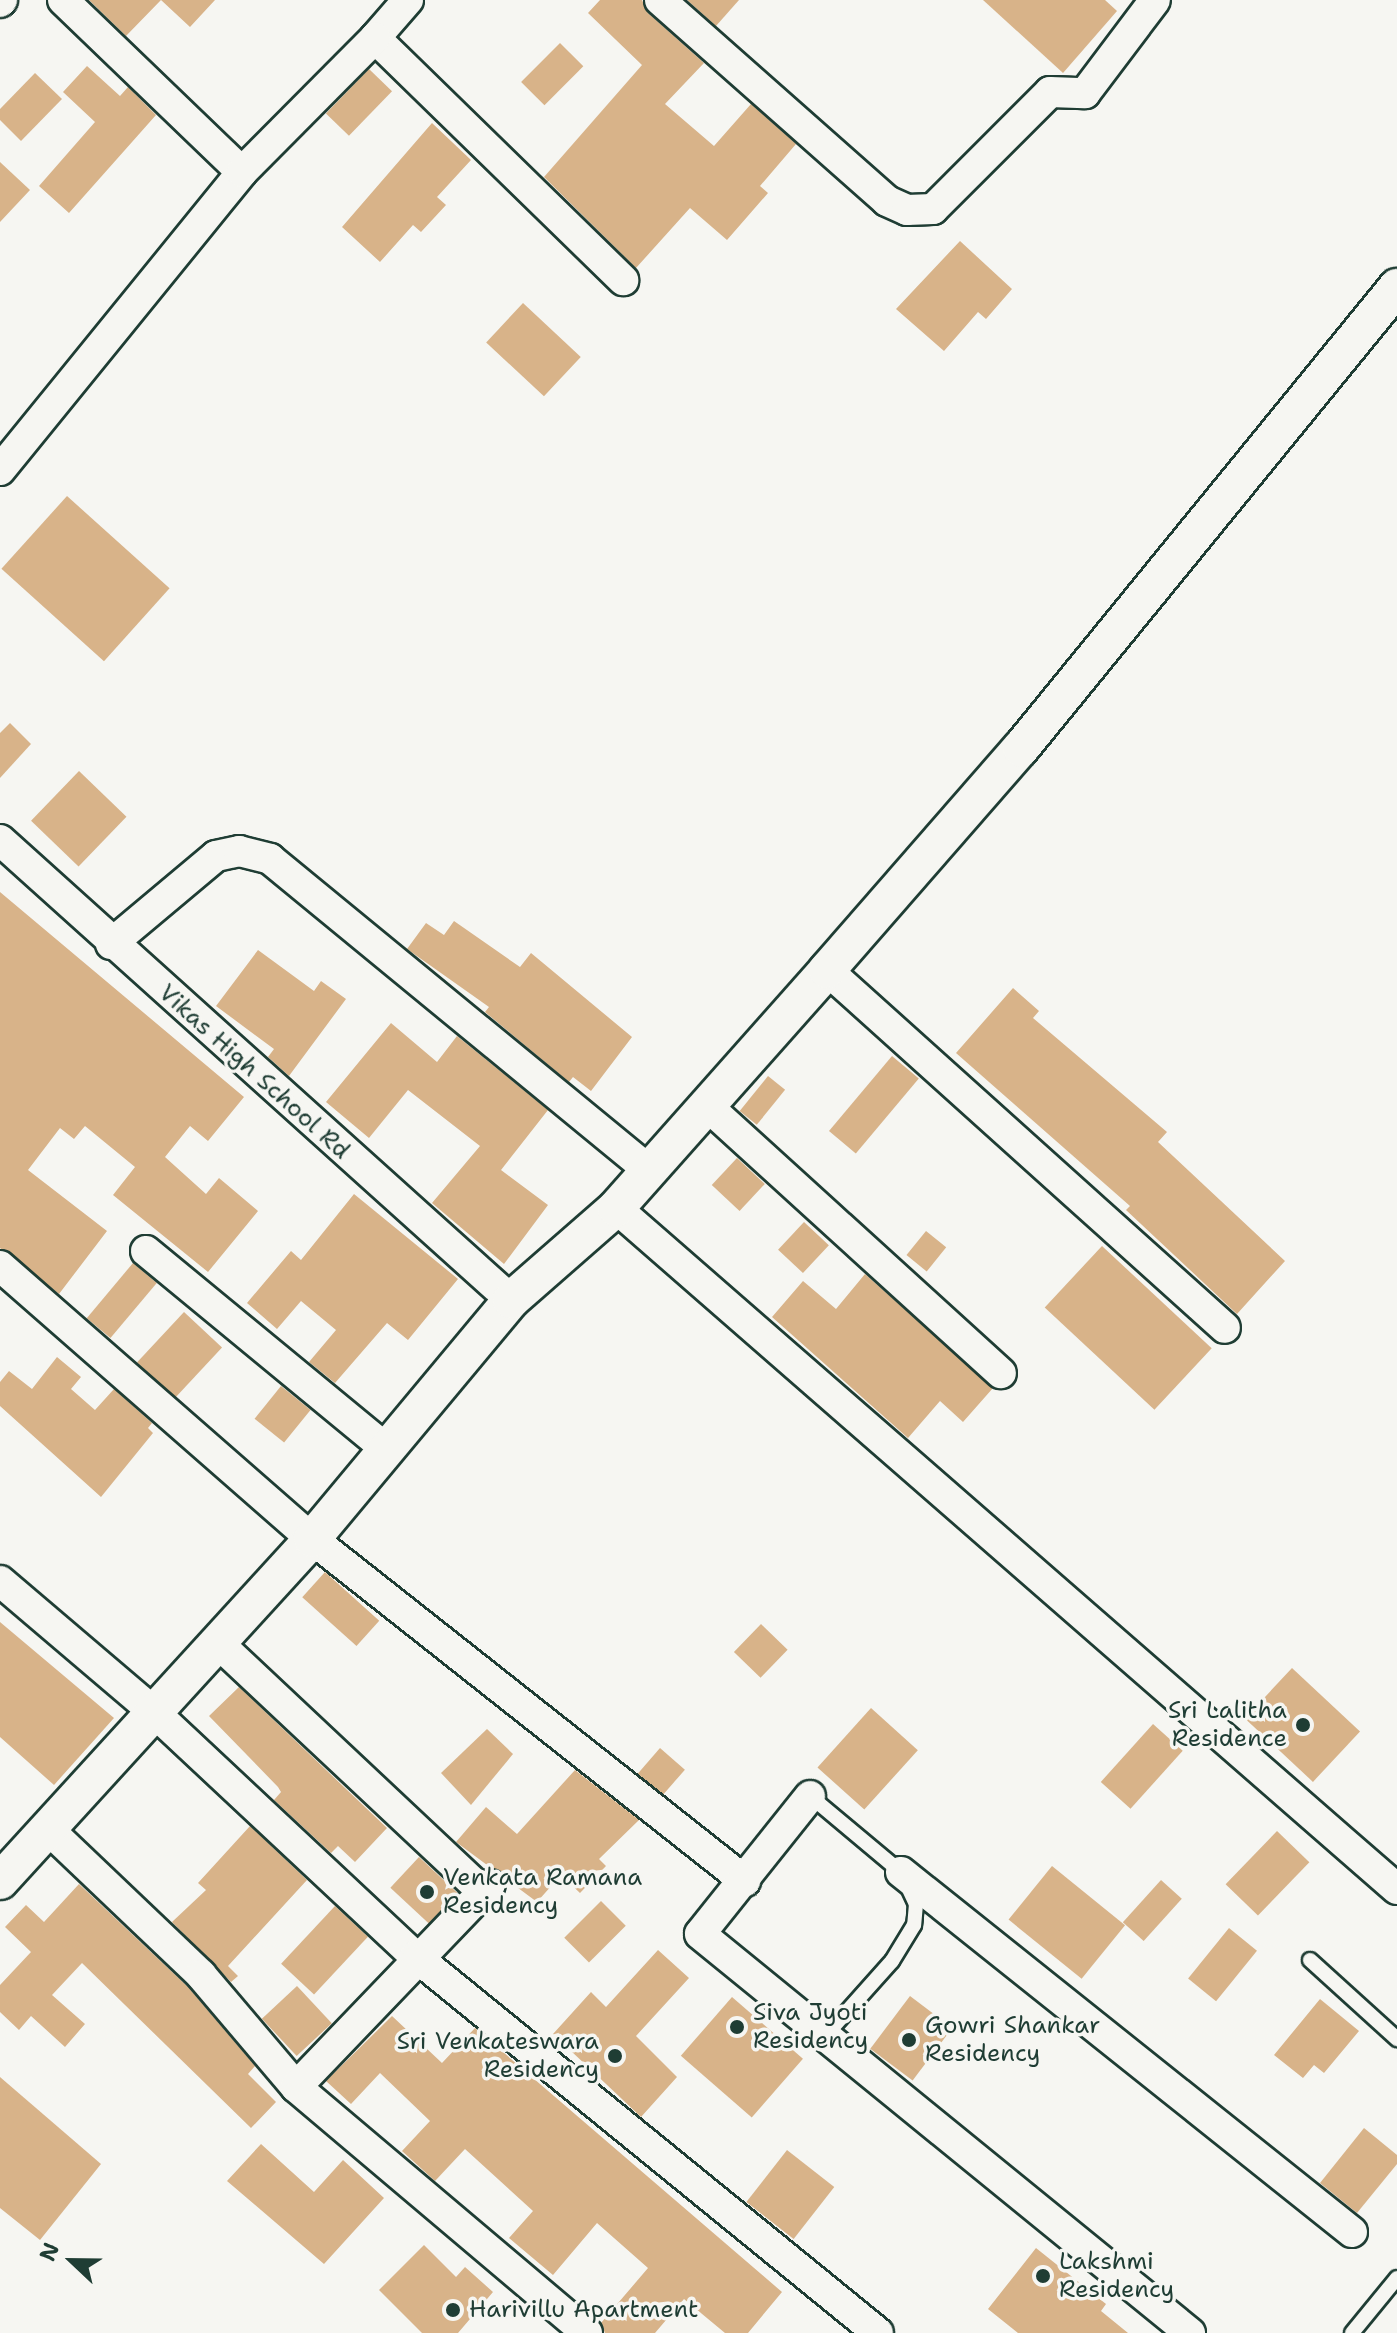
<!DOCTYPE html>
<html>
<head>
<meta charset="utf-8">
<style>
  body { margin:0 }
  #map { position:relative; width:1397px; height:2333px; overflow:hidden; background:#f6f6f2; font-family:"Shantell Sans",sans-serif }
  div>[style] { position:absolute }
  .building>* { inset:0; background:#d8b389; transform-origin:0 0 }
  .roads { filter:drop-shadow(2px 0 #1f3d34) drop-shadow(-2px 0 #1f3d34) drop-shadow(0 2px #1f3d34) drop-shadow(0 -2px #1f3d34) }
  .service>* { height:14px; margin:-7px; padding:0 7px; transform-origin:7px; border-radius:7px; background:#f6f6f2 }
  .minor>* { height:30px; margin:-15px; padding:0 15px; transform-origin:15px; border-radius:15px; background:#f6f6f2 }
  .tertiary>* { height:36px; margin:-18px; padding:0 18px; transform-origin:18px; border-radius:18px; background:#f6f6f2 }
  .dots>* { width:22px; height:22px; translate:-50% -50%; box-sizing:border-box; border:4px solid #f6f6f2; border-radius:50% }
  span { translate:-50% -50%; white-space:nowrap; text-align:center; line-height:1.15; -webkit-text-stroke:7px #f6f6f2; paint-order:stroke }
  .street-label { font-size:24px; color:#1f3d34 }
  .poi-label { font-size:24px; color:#1f3d34 }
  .right { translate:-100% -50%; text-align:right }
  .left { translate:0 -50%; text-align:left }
  .north { position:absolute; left:32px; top:2221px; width:80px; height:80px; -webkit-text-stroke:6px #f6f6f2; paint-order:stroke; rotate:292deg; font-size:22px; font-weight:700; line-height:32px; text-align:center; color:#1f3d34 }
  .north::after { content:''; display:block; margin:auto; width:28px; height:36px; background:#1f3d34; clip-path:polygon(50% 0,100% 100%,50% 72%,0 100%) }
</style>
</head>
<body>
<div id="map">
  <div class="building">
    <div style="clip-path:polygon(89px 0,215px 0,190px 27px,161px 0,126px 36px)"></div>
    <div style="clip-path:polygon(600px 0,642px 0,648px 13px,704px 63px,665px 104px,714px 146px,751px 104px,796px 144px,760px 186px,768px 193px,727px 240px,690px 208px,636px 268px,544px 177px,642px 65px,588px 13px)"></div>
    <div style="clip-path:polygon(687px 0,739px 0,716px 26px)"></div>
    <div style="clip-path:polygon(983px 0,1105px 0,1117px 11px,1063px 73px)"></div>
    <div style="left:560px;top:43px;width:33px;height:55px;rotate:45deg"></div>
    <div style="clip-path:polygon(87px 66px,120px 96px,128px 87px,156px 115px,69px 213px,39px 186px,95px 122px,63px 92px)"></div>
    <div style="left:369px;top:69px;width:32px;height:62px;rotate:44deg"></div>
    <div style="clip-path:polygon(35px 73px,62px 99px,21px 141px,0 120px,0 109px)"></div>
    <div style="clip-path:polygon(432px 123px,471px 160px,437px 197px,446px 205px,421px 232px,413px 225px,380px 262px,342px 227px)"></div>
    <div style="clip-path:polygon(0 162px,30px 190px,0 222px)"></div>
    <div style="clip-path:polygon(960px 241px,1012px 289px,986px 319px,978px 312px,944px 351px,896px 309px)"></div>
    <div style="left:523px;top:303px;width:79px;height:54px;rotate:43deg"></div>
    <div style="left:67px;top:496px;width:138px;height:98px;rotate:42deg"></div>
    <div style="clip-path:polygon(10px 723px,31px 744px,0 778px,0 733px)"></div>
    <div style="left:79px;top:771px;width:66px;height:69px;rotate:44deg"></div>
    <div style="clip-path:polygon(0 892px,244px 1097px,208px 1141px,190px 1126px,165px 1157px,206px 1194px,219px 1178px,258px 1211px,208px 1272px,113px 1195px,135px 1167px,85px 1126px,74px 1139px,60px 1128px,28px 1170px,107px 1231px,59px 1294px,0 1248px)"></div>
    <div style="clip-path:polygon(454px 921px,520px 967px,531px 953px,632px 1037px,591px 1091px,573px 1077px,569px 1082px,485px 1012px,489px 1007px,407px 949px,426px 923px,444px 935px)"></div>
    <div style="clip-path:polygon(258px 950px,314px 991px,321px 981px,346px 999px,289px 1076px,268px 1057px,274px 1049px,216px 1006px)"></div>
    <div style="clip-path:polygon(1013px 988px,1039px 1011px,1033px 1018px,1167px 1132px,1158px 1142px,1285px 1261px,1237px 1314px,1126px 1210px,1130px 1206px,956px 1053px)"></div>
    <div style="clip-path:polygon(391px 1023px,437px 1062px,457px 1036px,548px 1110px,501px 1170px,548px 1205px,504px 1264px,432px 1203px,480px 1146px,408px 1090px,369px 1138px,326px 1102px)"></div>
    <div style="left:892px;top:1056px;width:35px;height:98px;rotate:40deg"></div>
    <div style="left:768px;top:1076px;width:22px;height:45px;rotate:39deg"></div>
    <div style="left:737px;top:1158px;width:38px;height:37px;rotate:43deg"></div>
    <div style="clip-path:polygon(354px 1194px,458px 1279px,408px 1340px,387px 1323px,335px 1383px,309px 1362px,336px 1330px,301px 1301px,277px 1329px,247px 1303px,291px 1251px,301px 1260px)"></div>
    <div style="left:804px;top:1222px;width:34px;height:38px;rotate:43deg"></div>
    <div style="left:926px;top:1231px;width:26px;height:31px;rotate:39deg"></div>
    <div style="left:1102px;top:1246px;width:150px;height:84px;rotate:43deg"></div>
    <div style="left:133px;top:1263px;width:31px;height:72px;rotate:40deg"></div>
    <div style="clip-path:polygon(865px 1274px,993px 1388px,963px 1422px,940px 1401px,908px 1438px,772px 1317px,803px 1281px,836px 1309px)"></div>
    <div style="left:184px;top:1312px;width:52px;height:69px;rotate:43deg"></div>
    <div style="clip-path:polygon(57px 1357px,81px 1377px,71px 1389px,95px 1410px,114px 1389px,152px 1423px,148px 1428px,153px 1433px,101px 1497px,0 1406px,0 1382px,9px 1371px,32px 1389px)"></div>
    <div style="left:281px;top:1386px;width:38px;height:42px;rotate:39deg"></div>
    <div style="left:325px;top:1572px;width:73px;height:34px;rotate:42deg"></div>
    <div style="clip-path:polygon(0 1622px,114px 1718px,54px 1785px,0 1737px)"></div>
    <div style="left:761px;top:1624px;width:37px;height:39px;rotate:44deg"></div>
    <div style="left:1292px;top:1668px;width:93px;height:69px;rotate:43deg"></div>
    <div style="clip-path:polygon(239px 1687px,387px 1828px,355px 1862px,338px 1846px,331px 1853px,274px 1800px,281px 1792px,278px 1787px,209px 1716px)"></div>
    <div style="left:871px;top:1708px;width:63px;height:80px;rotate:42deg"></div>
    <div style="left:1153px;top:1724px;width:40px;height:78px;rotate:42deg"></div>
    <div style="clip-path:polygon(487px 1729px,513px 1754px,471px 1805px,441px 1773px)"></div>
    <div style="left:660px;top:1748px;width:33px;height:34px;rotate:41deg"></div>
    <div style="clip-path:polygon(575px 1770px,639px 1820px,599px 1859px,606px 1866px,580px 1893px,561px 1875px,537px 1902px,456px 1842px,486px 1807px,517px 1834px)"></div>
    <div style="clip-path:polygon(250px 1826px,307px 1880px,228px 1966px,238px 1976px,231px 1982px,172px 1922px,206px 1890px,198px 1883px)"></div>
    <div style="left:1277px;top:1831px;width:45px;height:74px;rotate:44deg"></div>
    <div style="left:419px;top:1857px;width:53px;height:42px;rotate:43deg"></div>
    <div style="left:1052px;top:1866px;width:94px;height:69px;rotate:39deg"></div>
    <div style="left:1161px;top:1880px;width:28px;height:57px;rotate:42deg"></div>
    <div style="clip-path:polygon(79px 1884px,188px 1987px,255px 2066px,248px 2074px,276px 2102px,251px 2128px,82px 1963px,52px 1995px,85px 2024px,65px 2047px,31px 2016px,19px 2030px,0 2012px,0 1985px,31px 1952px,5px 1927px,26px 1905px,44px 1922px)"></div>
    <div style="left:601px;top:1901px;width:35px;height:52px;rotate:45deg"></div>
    <div style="left:335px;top:1906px;width:45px;height:79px;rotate:43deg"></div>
    <div style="left:1229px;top:1928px;width:36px;height:65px;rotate:39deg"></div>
    <div style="clip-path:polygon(658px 1950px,689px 1978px,636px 2036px,677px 2077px,641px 2117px,553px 2034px,591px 1992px,606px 2007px)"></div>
    <div style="left:297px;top:1986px;width:51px;height:48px;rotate:47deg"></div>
    <div style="left:910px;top:1996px;width:53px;height:66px;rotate:37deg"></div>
    <div style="left:732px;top:1997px;width:94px;height:78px;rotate:41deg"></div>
    <div style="clip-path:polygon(1320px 1999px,1359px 2031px,1324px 2073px,1314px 2065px,1303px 2078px,1274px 2055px)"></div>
    <div style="clip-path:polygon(392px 2016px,442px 2063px,475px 2028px,782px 2292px,748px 2333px,725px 2333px,684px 2299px,655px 2333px,605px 2333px,601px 2323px,648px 2268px,597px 2223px,553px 2275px,509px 2238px,533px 2211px,465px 2149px,435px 2181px,402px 2151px,430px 2121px,380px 2073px,351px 2104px,326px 2081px)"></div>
    <div style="clip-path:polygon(0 2077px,101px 2164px,40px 2240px,0 2208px)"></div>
    <div style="clip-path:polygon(1364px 2128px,1397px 2155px,1397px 2164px,1357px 2213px,1320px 2183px)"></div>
    <div style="clip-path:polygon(261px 2144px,314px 2192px,343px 2160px,384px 2198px,324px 2264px,227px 2181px)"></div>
    <div style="left:787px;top:2150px;width:60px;height:66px;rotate:38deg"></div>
    <div style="clip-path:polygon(424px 2245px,456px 2277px,465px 2267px,493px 2292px,458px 2333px,422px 2333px,379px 2290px)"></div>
    <div style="clip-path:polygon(1036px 2248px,1106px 2304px,1101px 2311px,1128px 2333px,1018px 2333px,988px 2309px)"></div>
  </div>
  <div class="roads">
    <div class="service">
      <div style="left:810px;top:1796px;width:119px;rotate:39.9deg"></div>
      <div style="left:901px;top:1872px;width:35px;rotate:65deg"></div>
      <div style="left:916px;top:1904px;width:21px;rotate:95deg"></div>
      <div style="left:914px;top:1925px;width:42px;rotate:121.4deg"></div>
      <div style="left:892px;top:1961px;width:101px;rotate:131.8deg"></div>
      <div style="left:1310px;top:1960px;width:118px;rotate:42.2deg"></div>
      <div style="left:1352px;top:2333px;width:71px;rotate:-50.7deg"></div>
    </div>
    <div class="minor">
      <div style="left:63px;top:0;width:248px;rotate:43.9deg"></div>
      <div style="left:408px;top:0;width:50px;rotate:131deg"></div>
      <div style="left:375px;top:38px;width:347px;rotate:44.3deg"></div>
      <div style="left:660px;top:0;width:303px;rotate:41.5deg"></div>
      <div style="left:887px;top:201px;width:22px;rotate:24deg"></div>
      <div style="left:907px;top:210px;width:26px;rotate:-2deg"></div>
      <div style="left:933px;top:209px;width:165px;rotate:-45deg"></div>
      <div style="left:1050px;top:92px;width:35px;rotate:2deg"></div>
      <div style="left:1085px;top:93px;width:116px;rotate:-53deg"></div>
      <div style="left:0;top:2px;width:3px;rotate:-45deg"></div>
      <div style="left:0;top:470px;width:384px;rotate:-50.9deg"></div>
      <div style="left:242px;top:172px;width:189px;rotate:-45.2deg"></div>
      <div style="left:0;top:840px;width:688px;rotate:41.99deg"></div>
      <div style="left:111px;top:944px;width:137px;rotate:-40deg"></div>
      <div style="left:216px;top:856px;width:24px;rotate:-12deg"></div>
      <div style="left:239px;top:851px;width:32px;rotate:14deg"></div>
      <div style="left:270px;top:859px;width:487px;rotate:39.4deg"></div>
      <div style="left:827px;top:970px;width:535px;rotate:41.97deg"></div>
      <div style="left:705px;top:1104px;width:400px;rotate:42.3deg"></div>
      <div style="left:616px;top:1208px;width:1036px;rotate:41.09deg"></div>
      <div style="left:146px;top:1251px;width:310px;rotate:39.5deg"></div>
      <div style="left:0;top:1266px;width:415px;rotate:41.2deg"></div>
      <div style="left:312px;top:1539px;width:552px;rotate:38.3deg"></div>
      <div style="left:0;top:1581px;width:205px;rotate:40.4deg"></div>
      <div style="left:156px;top:1714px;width:354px;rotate:43.1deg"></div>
      <div style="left:415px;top:1956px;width:597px;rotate:39.15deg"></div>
      <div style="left:218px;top:1643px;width:364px;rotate:43.2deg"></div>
      <div style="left:810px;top:1796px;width:176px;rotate:128.6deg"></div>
      <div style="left:700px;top:1934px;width:632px;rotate:39.16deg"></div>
      <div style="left:49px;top:1830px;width:210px;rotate:43.6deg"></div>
      <div style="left:201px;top:1975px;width:147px;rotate:49.7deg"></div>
      <div style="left:296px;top:2087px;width:381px;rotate:40.2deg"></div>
      <div style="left:901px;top:1872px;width:577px;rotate:38.6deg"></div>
      <div style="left:296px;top:2087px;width:280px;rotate:-46.2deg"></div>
    </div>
    <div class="tertiary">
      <div style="left:0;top:1881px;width:463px;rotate:-47.6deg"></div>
      <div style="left:312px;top:1539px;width:311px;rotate:-50.2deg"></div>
      <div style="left:511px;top:1300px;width:140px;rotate:-41.2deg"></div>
      <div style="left:616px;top:1208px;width:318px;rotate:-48.4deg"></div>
      <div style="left:827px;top:970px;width:295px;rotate:-48.9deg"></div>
      <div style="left:1021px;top:748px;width:595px;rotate:-50.8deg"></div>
    </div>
  </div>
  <div class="dots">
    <div style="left:1303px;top:1725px;background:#1f3d34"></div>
    <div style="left:427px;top:1892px;background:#1f3d34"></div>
    <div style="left:737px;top:2027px;background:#1f3d34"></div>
    <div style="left:909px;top:2040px;background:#1f3d34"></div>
    <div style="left:615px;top:2056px;background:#1f3d34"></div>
    <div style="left:1043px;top:2276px;background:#1f3d34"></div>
    <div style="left:453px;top:2310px;background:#1f3d34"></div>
  </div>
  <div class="street-label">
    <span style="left:254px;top:1072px;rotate:42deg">Vikas High School Rd</span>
  </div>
  <div class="poi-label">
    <span class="right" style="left:1287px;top:1725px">Sri Lalitha<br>Residence</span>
    <span class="left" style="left:443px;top:1892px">Venkata Ramana<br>Residency</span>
    <span class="left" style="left:753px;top:2027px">Siva Jyoti<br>Residency</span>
    <span class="left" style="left:925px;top:2040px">Gowri Shankar<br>Residency</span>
    <span class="right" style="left:599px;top:2056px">Sri Venkateswara<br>Residency</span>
    <span class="left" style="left:1059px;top:2276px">Lakshmi<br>Residency</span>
    <span class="left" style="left:469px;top:2310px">Harivillu Apartment</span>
  </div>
  <div class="north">N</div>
</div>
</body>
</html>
